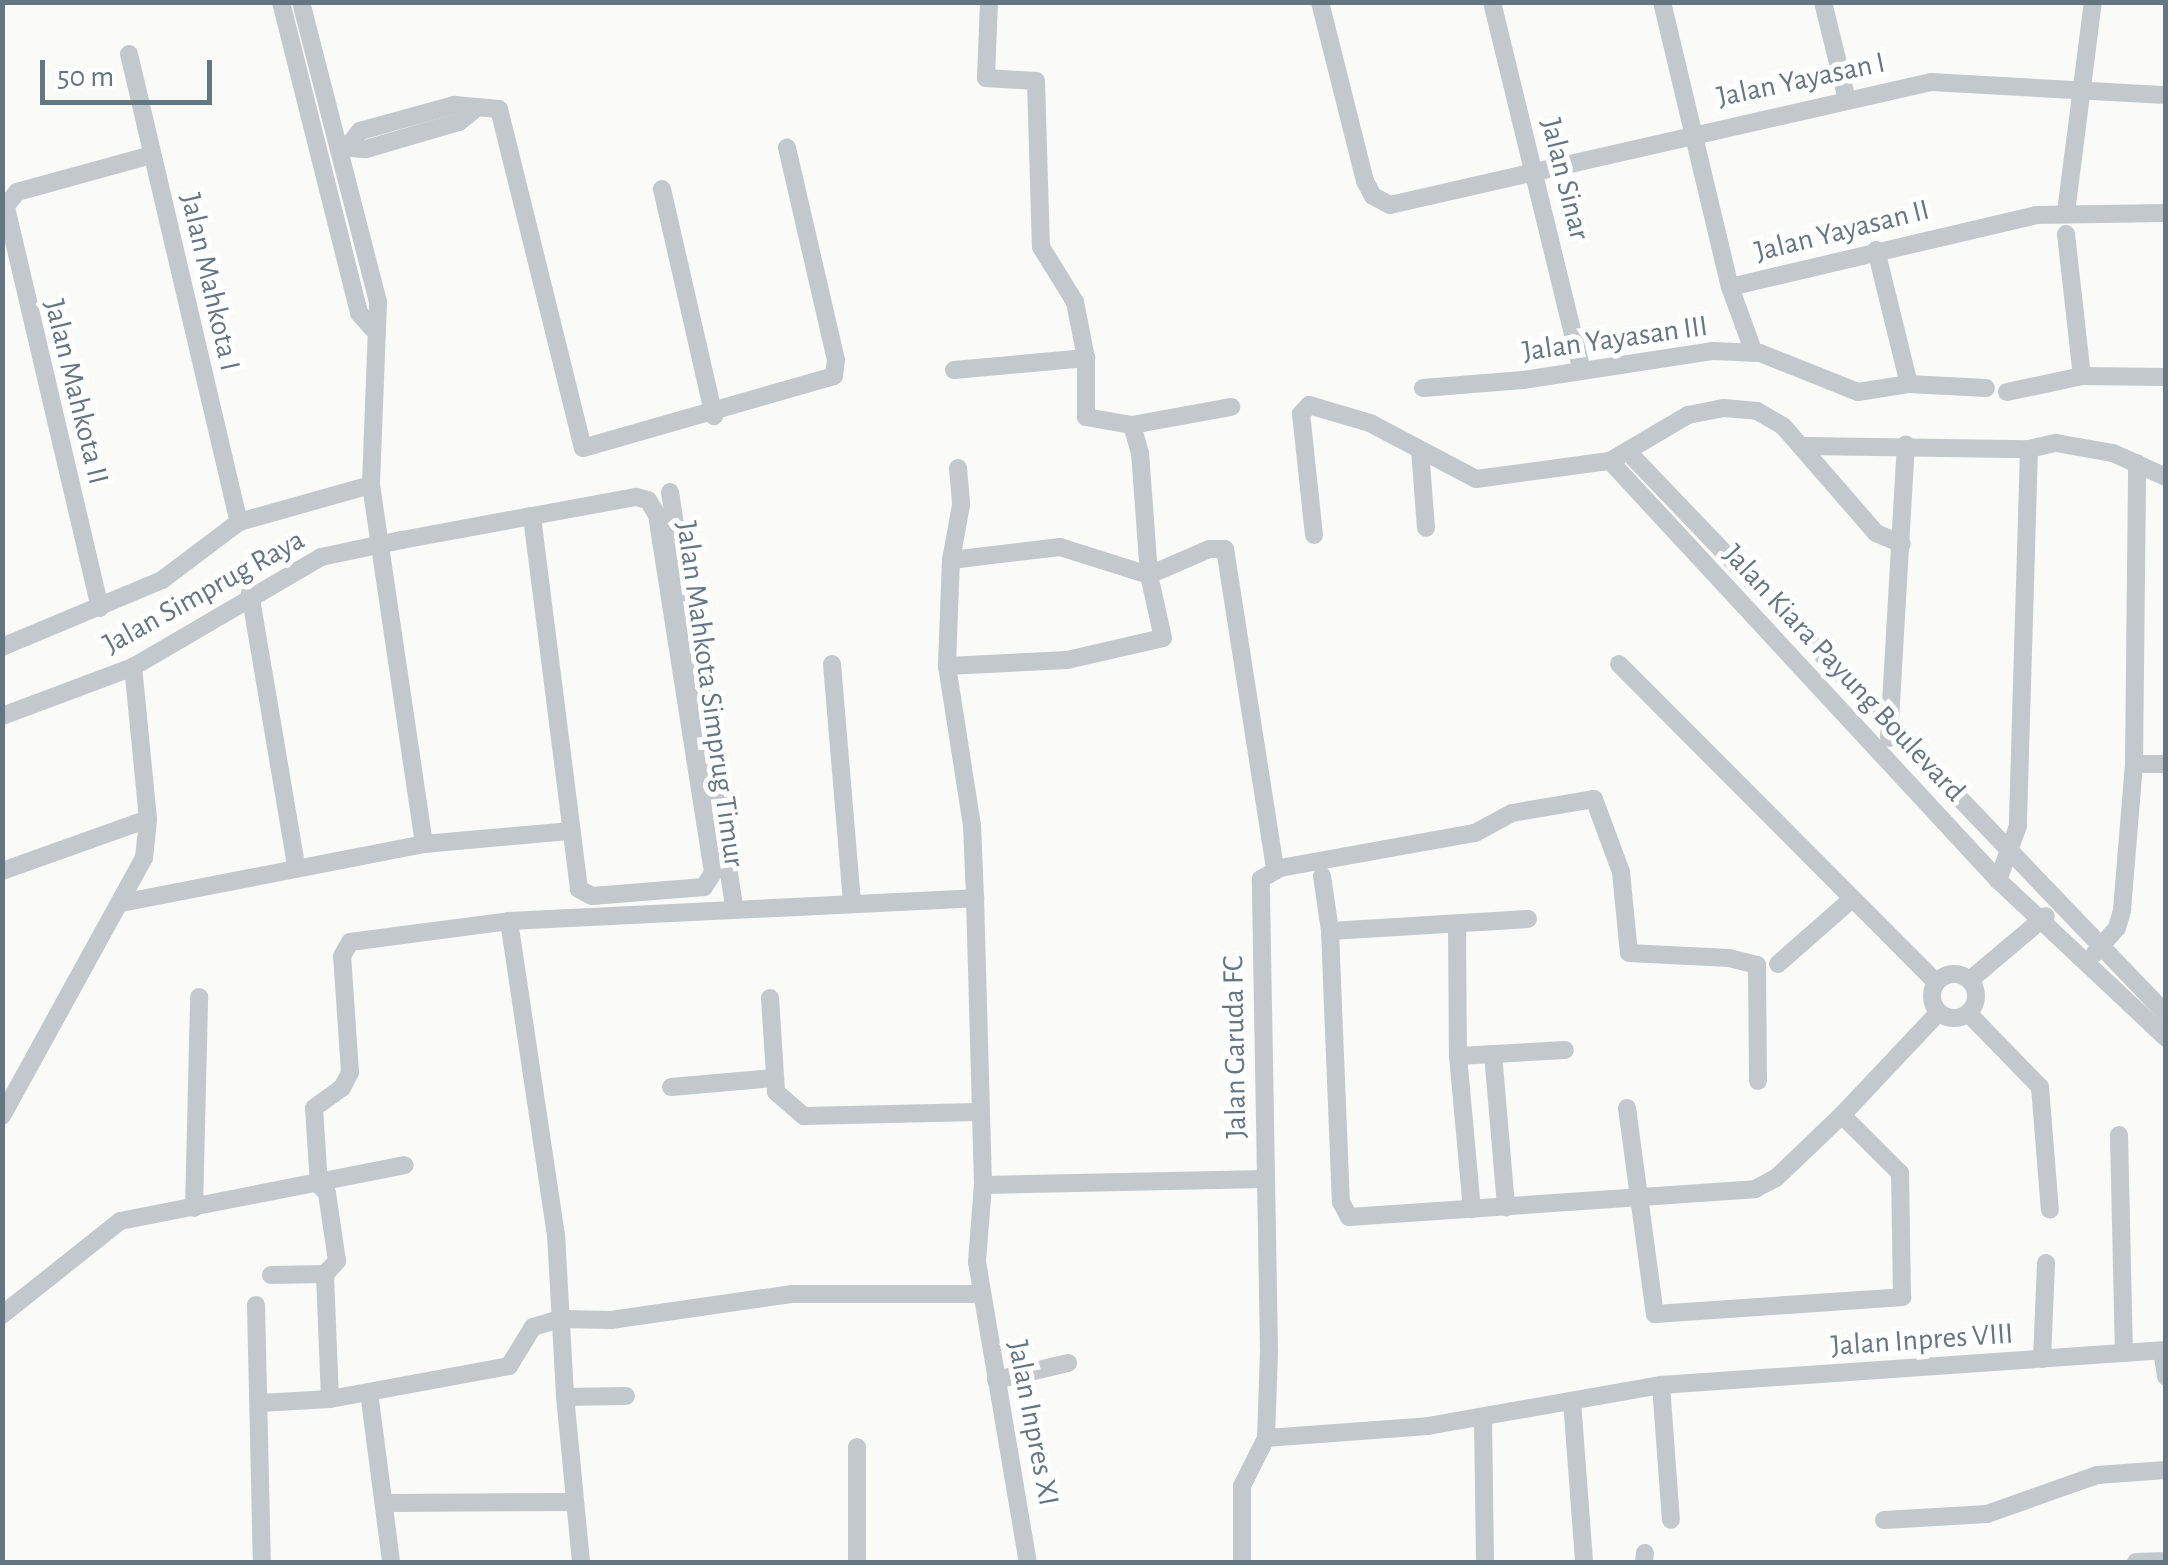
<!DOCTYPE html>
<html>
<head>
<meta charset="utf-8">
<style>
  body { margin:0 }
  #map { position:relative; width:2168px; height:1565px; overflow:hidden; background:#fafaf8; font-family:"Alegreya Sans",sans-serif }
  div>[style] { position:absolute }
  .street>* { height:18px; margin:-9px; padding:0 9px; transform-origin:9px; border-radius:9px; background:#c3c8cc }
  .street>.ring { margin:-9px; padding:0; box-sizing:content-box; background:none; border:18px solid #c3c8cc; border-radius:50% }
  span { translate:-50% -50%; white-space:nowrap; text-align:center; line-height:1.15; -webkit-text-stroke:10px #fff; paint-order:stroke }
  .street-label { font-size:30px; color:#657683 }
  .frame { position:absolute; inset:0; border:5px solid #657683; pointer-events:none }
  .scale { position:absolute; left:40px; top:60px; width:172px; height:45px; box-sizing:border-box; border:5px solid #657683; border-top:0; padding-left:12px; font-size:30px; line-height:35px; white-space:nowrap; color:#657683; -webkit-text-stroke:8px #fff; paint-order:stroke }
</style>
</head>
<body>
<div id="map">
  <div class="street">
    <div style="left:281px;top:2px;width:321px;rotate:75.9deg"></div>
    <div style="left:359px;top:313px;width:21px;rotate:49deg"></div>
    <div style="left:301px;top:2px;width:310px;rotate:75.6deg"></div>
    <div style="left:378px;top:302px;width:183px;rotate:92.2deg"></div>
    <div style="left:371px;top:485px;width:363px;rotate:81.6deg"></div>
    <div style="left:989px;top:2px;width:76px;rotate:92.3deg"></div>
    <div style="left:986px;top:78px;width:50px;rotate:3.4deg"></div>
    <div style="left:1036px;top:81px;width:166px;rotate:88.3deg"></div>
    <div style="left:1041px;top:247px;width:65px;rotate:58.3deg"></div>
    <div style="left:1075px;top:302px;width:57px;rotate:78.9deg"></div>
    <div style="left:1086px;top:358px;width:59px;rotate:90deg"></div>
    <div style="left:1086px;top:417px;width:47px;rotate:9.9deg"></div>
    <div style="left:1132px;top:425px;width:101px;rotate:-10.3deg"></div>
    <div style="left:1320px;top:2px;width:185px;rotate:75.9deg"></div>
    <div style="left:1365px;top:181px;width:17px;rotate:62deg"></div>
    <div style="left:1373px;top:196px;width:19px;rotate:28deg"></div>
    <div style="left:1390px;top:205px;width:555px;rotate:-12.81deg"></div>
    <div style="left:1931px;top:82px;width:235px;rotate:3.2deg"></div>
    <div style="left:1492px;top:2px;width:379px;rotate:76.3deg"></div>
    <div style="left:1662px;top:2px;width:293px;rotate:76.6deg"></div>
    <div style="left:1730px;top:287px;width:70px;rotate:70deg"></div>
    <div style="left:1823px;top:2px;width:101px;rotate:76.2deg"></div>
    <div style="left:129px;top:54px;width:481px;rotate:76.8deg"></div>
    <div style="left:349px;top:145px;width:18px;rotate:-52deg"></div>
    <div style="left:360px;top:131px;width:98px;rotate:-15.5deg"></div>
    <div style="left:454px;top:105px;width:45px;rotate:5.1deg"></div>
    <div style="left:499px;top:109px;width:349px;rotate:76.1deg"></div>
    <div style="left:583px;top:448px;width:261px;rotate:-16deg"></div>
    <div style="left:834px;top:376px;width:16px;rotate:-83deg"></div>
    <div style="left:836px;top:360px;width:218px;rotate:-103deg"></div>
    <div style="left:341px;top:147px;width:25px;rotate:5deg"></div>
    <div style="left:366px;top:149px;width:97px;rotate:-16.2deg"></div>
    <div style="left:459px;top:122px;width:22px;rotate:-39deg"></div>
    <div style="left:662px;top:189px;width:233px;rotate:77.1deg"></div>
    <div style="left:2066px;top:212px;width:212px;rotate:-82.7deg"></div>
    <div style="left:2066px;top:234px;width:143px;rotate:83.6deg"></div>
    <div style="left:1876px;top:250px;width:138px;rotate:76.2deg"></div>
    <div style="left:1730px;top:287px;width:314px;rotate:-13.2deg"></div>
    <div style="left:2036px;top:215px;width:130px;rotate:-0.9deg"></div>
    <div style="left:954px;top:370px;width:133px;rotate:-5.2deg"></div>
    <div style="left:1423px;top:388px;width:100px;rotate:-4.6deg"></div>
    <div style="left:1523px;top:380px;width:191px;rotate:-8.7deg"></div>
    <div style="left:1712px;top:351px;width:48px;rotate:2.4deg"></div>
    <div style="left:1760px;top:353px;width:105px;rotate:21.7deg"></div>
    <div style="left:1858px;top:392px;width:52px;rotate:-8.9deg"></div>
    <div style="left:1909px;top:384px;width:77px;rotate:3deg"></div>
    <div style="left:2007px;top:392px;width:77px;rotate:-12deg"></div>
    <div style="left:2082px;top:376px;width:84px;rotate:0.7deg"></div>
    <div style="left:1805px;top:446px;width:224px;rotate:0.8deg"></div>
    <div style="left:2029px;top:449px;width:377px;rotate:91.7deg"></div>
    <div style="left:2018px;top:826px;width:58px;rotate:110.3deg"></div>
    <div style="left:2029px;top:449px;width:28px;rotate:-13deg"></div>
    <div style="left:2056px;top:443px;width:58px;rotate:10deg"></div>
    <div style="left:2113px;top:453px;width:58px;rotate:24.4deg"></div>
    <div style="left:1420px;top:450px;width:78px;rotate:85.6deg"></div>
    <div style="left:1630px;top:454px;width:775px;rotate:46.25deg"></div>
    <div style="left:1610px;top:461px;width:571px;rotate:47.2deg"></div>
    <div style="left:1998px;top:880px;width:231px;rotate:43.2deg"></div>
    <div style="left:958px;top:468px;width:37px;rotate:85deg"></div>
    <div style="left:961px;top:505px;width:56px;rotate:100.3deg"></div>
    <div style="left:951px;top:560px;width:106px;rotate:92.2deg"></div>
    <div style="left:947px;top:666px;width:161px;rotate:81.1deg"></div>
    <div style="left:972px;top:825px;width:73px;rotate:87.6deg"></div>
    <div style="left:670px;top:492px;width:419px;rotate:81.2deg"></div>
    <div style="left:1314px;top:535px;width:122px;rotate:-96.1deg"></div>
    <div style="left:1301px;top:414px;width:12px;rotate:-48deg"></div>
    <div style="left:1309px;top:405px;width:64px;rotate:16.4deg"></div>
    <div style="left:1370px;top:423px;width:120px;rotate:27.8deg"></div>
    <div style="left:1476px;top:479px;width:135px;rotate:-7.7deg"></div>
    <div style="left:1610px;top:461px;width:91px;rotate:-30.5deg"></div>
    <div style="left:1688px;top:415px;width:37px;rotate:-11deg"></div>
    <div style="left:1724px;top:408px;width:33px;rotate:5deg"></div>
    <div style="left:1757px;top:411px;width:30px;rotate:30deg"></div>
    <div style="left:1783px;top:426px;width:142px;rotate:49deg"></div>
    <div style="left:1876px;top:533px;width:28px;rotate:23deg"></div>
    <div style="left:951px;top:560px;width:110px;rotate:-6.8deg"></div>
    <div style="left:1060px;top:547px;width:93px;rotate:17.5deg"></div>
    <div style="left:1149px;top:575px;width:65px;rotate:-23.4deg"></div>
    <div style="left:1209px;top:549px;width:16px"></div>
    <div style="left:1225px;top:549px;width:325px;rotate:81.1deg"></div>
    <div style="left:250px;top:593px;width:277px;rotate:80.4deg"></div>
    <div style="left:100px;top:608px;width:413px;rotate:-103.2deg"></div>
    <div style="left:6px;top:206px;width:18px;rotate:-52deg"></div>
    <div style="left:17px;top:192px;width:139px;rotate:-15.4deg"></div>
    <div style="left:2px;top:647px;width:173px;rotate:-22.7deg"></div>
    <div style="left:162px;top:580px;width:96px;rotate:-37deg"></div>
    <div style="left:239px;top:522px;width:137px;rotate:-15.7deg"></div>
    <div style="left:832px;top:664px;width:238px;rotate:85.2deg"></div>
    <div style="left:1619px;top:664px;width:449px;rotate:45.1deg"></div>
    <div style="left:947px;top:666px;width:120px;rotate:-2.9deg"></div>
    <div style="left:1067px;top:660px;width:98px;rotate:-12.9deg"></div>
    <div style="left:1163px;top:638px;width:65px;rotate:-102.5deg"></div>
    <div style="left:1149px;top:575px;width:122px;rotate:-94.2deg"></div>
    <div style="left:1140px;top:453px;width:29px;rotate:-106deg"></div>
    <div style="left:2px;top:716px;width:140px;rotate:-20.5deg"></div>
    <div style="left:133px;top:667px;width:218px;rotate:-30.3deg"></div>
    <div style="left:321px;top:557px;width:83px;rotate:-11.9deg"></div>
    <div style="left:402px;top:540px;width:132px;rotate:-10.5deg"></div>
    <div style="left:532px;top:516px;width:106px;rotate:-10.4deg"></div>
    <div style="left:636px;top:497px;width:12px;rotate:14deg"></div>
    <div style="left:648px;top:500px;width:17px;rotate:59deg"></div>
    <div style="left:657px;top:515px;width:362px;rotate:81.1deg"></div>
    <div style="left:713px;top:873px;width:17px;rotate:123deg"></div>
    <div style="left:704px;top:887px;width:112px;rotate:175.4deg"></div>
    <div style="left:592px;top:896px;width:15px;rotate:-152deg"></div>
    <div style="left:579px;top:889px;width:376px;rotate:-97.2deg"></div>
    <div style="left:1889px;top:738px;width:294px;rotate:-86.7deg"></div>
    <div style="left:2134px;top:764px;width:32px"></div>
    <div style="left:2px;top:871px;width:155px;rotate:-19.6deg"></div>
    <div style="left:1322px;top:876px;width:56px;rotate:81.7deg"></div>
    <div style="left:121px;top:903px;width:309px;rotate:-11deg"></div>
    <div style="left:424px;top:844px;width:148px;rotate:-5.1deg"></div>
    <div style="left:1528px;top:919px;width:198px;rotate:176.5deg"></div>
    <div style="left:1330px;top:931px;width:271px;rotate:87.7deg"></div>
    <div style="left:1341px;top:1202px;width:17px;rotate:62deg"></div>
    <div style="left:1349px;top:1217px;width:407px;rotate:-3.9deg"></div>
    <div style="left:1755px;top:1189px;width:24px;rotate:-28deg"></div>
    <div style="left:1776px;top:1178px;width:91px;rotate:-43.7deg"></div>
    <div style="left:1842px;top:1115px;width:141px;rotate:-46.7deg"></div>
    <div style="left:509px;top:921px;width:317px;rotate:81.5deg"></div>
    <div style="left:556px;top:1234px;width:163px;rotate:86.8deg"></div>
    <div style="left:1457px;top:925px;width:131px;rotate:89.6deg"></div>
    <div style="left:1458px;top:1056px;width:154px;rotate:84.8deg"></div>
    <div style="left:2095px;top:953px;width:33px;rotate:-49deg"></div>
    <div style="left:2117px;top:928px;width:19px;rotate:-74deg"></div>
    <div style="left:2122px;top:910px;width:146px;rotate:-85.3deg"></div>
    <div style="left:2134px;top:764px;width:301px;rotate:-89.4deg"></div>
    <div style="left:1778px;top:964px;width:98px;rotate:-41.3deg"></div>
    <div class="ring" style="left:1932px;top:974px;width:26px;height:26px"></div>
    <div style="left:1970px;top:980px;width:99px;rotate:-40.1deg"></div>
    <div style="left:770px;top:998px;width:94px;rotate:86.3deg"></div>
    <div style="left:776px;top:1092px;width:37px;rotate:41deg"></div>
    <div style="left:804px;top:1116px;width:173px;rotate:-1.3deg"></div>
    <div style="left:1968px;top:1013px;width:103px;rotate:45.8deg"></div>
    <div style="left:2040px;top:1087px;width:123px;rotate:85.4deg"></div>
    <div style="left:1493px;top:1054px;width:154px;rotate:85.1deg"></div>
    <div style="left:1458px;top:1056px;width:107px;rotate:-3.2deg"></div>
    <div style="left:671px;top:1087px;width:103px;rotate:-5deg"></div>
    <div style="left:1627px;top:1108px;width:208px;rotate:82.3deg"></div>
    <div style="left:1655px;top:1314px;width:248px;rotate:-3.9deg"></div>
    <div style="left:1902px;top:1297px;width:124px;rotate:-90.9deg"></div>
    <div style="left:1900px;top:1173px;width:82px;rotate:-135deg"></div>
    <div style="left:2px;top:1116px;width:294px;rotate:-61.2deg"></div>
    <div style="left:144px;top:858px;width:39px;rotate:-84deg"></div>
    <div style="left:148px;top:819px;width:153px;rotate:-95.6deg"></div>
    <div style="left:2119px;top:1135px;width:218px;rotate:88.7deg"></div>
    <div style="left:983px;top:1185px;width:282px;rotate:-1.2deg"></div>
    <div style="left:194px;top:1208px;width:211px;rotate:-88.6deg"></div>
    <div style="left:271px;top:1275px;width:54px;rotate:-1.1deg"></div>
    <div style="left:256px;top:1305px;width:257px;rotate:88.7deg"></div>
    <div style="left:2px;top:1315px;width:151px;rotate:-38.5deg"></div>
    <div style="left:120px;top:1221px;width:290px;rotate:-11.1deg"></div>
    <div style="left:2162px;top:1351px;width:26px;rotate:81deg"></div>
    <div style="left:2042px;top:1359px;width:96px;rotate:-87.6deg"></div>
    <div style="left:996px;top:1380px;width:74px;rotate:-13.3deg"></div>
    <div style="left:1661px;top:1385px;width:135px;rotate:85.8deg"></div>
    <div style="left:369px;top:1392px;width:171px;rotate:82.6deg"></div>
    <div style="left:330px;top:1399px;width:125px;rotate:-92.3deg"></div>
    <div style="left:325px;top:1274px;width:18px;rotate:-47deg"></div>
    <div style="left:337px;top:1261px;width:69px;rotate:-98.4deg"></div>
    <div style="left:327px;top:1193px;width:11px;rotate:-135deg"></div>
    <div style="left:319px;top:1185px;width:77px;rotate:-93.7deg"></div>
    <div style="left:314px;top:1108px;width:34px;rotate:-36deg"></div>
    <div style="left:342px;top:1088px;width:18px;rotate:-63deg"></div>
    <div style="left:350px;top:1072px;width:116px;rotate:-93.9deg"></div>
    <div style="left:342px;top:956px;width:16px;rotate:-60deg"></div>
    <div style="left:350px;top:942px;width:160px;rotate:-7.5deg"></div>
    <div style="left:509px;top:921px;width:467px;rotate:-2.8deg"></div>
    <div style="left:975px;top:898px;width:287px;rotate:88.4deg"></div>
    <div style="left:983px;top:1185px;width:77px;rotate:94.5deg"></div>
    <div style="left:977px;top:1262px;width:304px;rotate:80.4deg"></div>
    <div style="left:1572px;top:1401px;width:161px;rotate:85.7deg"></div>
    <div style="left:260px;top:1403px;width:70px;rotate:-3.3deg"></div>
    <div style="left:330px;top:1399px;width:182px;rotate:-10.4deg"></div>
    <div style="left:509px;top:1366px;width:46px;rotate:-58.4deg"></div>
    <div style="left:533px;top:1327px;width:28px;rotate:-17deg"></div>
    <div style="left:560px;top:1319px;width:51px;rotate:1.1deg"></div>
    <div style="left:611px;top:1320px;width:182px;rotate:-8.2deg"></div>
    <div style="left:791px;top:1294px;width:191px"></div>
    <div style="left:1483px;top:1418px;width:144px;rotate:89.2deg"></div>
    <div style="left:1266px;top:1438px;width:162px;rotate:-4.2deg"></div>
    <div style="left:1428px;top:1426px;width:237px;rotate:-10deg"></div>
    <div style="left:1661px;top:1385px;width:506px;rotate:-3.96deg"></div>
    <div style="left:385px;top:1503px;width:189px;rotate:-0.3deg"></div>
    <div style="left:1884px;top:1520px;width:103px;rotate:-3.3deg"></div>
    <div style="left:1987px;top:1514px;width:117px;rotate:-19.5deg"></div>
    <div style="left:2097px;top:1475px;width:69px;rotate:-4.1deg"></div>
    <div style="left:581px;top:1562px;width:166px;rotate:-95.5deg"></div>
    <div style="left:565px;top:1397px;width:61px;rotate:-0.9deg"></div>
    <div style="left:857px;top:1562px;width:115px;rotate:-90deg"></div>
    <div style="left:1242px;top:1562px;width:76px;rotate:-90deg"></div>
    <div style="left:1242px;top:1486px;width:54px;rotate:-63.4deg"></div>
    <div style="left:1266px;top:1438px;width:88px;rotate:-88deg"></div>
    <div style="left:1269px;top:1350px;width:471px;rotate:-91deg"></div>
    <div style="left:1261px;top:879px;width:22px;rotate:-30deg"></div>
    <div style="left:1280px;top:868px;width:198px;rotate:-10.2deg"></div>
    <div style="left:1475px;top:833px;width:42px;rotate:-28.4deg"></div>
    <div style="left:1512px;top:813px;width:83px;rotate:-9.7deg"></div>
    <div style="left:1594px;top:799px;width:78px;rotate:69.7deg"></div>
    <div style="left:1621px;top:872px;width:81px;rotate:84.4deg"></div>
    <div style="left:1629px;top:953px;width:100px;rotate:2.9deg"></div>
    <div style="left:1729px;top:958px;width:29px;rotate:14deg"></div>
    <div style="left:1757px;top:965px;width:116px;rotate:89.5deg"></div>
    <div style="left:1644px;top:1562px;width:9px;rotate:-84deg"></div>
    <div style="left:2136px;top:1562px;width:30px;rotate:-2deg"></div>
  </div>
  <div class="street-label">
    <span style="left:1801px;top:80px;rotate:-12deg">Jalan Yayasan I</span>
    <span style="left:1565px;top:179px;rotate:76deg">Jalan Sinar</span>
    <span style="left:1842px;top:231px;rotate:-14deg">Jalan Yayasan II</span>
    <span style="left:210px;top:282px;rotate:77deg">Jalan Mahkota I</span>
    <span style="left:1615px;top:339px;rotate:-8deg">Jalan Yayasan III</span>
    <span style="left:76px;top:392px;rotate:76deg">Jalan Mahkota II</span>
    <span style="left:204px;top:592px;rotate:-29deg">Jalan Simprug Raya</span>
    <span style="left:1844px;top:673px;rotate:47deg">Jalan Kiara Payung Boulevard</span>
    <span style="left:710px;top:694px;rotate:82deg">Jalan Mahkota Simprug Timur</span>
    <span style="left:1235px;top:1047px;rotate:-91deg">Jalan Garuda FC</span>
    <span style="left:1922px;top:1340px;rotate:-4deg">Jalan Inpres VIII</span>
    <span style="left:1033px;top:1423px;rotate:79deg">Jalan Inpres XI</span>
  </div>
  <div class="frame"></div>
  <div class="scale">50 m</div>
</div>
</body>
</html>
